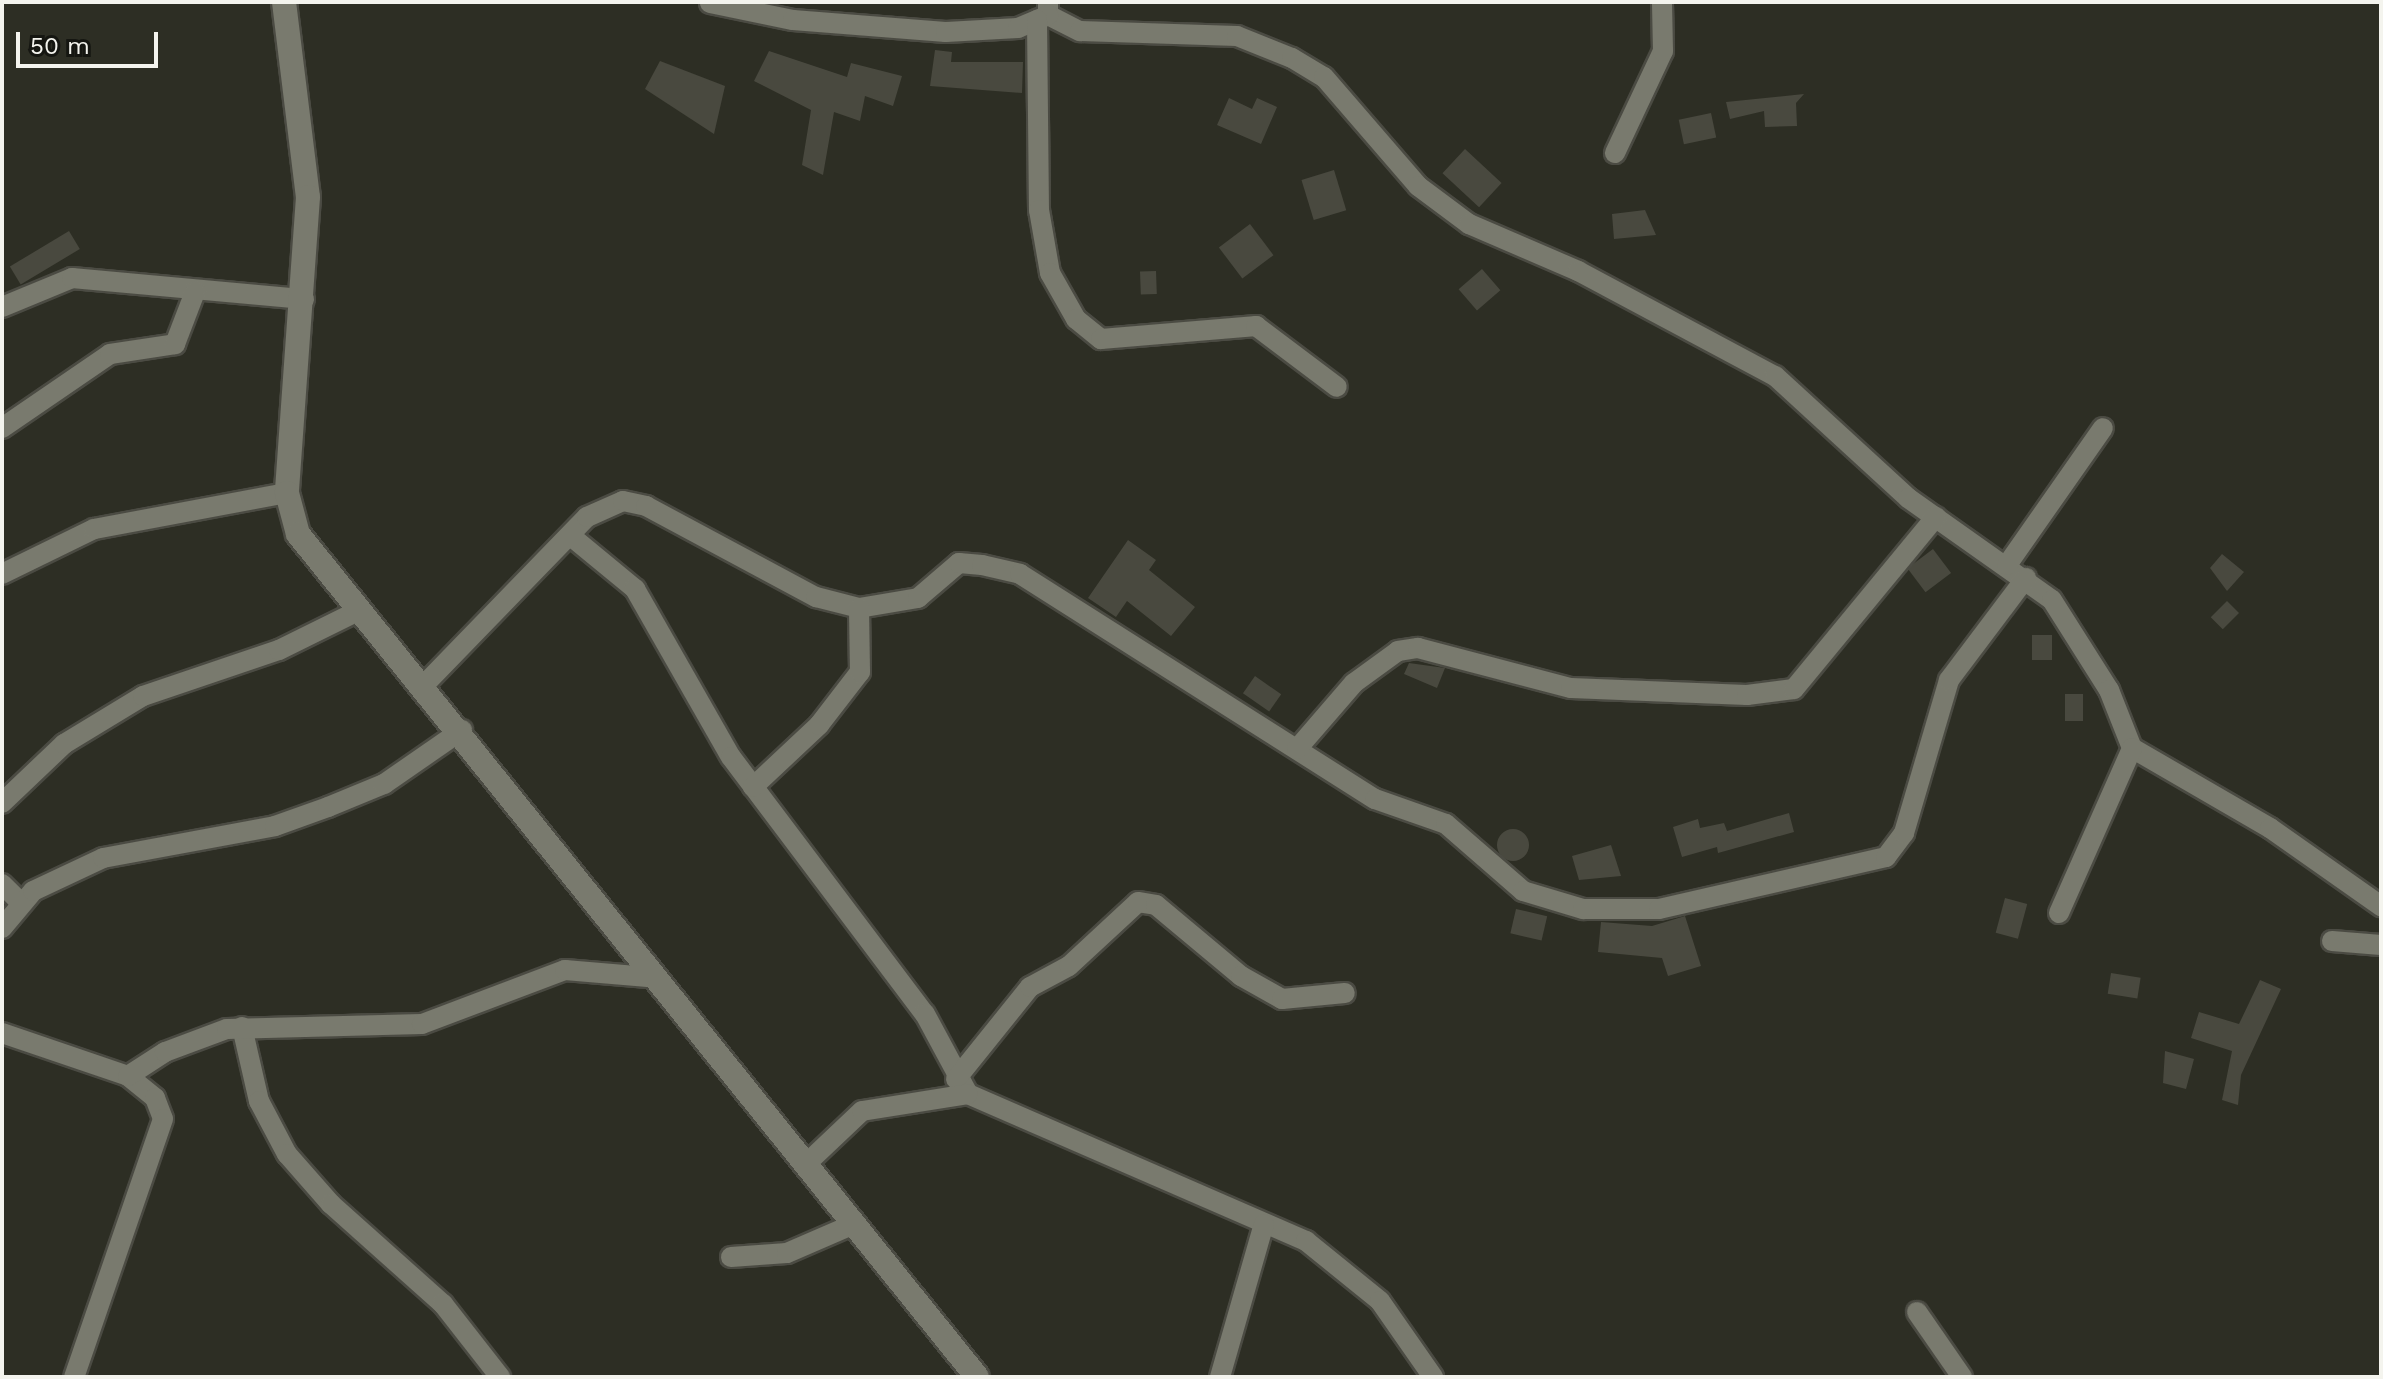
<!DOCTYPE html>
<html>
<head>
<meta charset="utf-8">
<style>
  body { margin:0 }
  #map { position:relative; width:2383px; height:1379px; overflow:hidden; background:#2d2e24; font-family:"Work Sans",sans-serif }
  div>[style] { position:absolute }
  .building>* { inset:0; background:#49493f; transform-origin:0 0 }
  .round { border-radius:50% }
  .roads { filter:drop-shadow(2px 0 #4b4b43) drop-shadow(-2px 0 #4b4b43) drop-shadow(0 2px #4b4b43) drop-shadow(0 -2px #4b4b43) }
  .minor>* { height:20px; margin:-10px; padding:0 10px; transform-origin:10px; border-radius:10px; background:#797a6e }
  .tertiary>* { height:24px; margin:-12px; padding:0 12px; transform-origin:12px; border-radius:12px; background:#797a6e }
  span { translate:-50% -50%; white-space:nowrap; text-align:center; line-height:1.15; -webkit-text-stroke:6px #151611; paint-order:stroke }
  .frame { position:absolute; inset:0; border:4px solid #f4f4ee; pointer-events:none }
  .scale { position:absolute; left:16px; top:32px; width:142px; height:36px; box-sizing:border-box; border:4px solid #f4f4ee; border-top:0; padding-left:10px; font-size:24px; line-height:28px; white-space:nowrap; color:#f4f4ee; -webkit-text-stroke:6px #151611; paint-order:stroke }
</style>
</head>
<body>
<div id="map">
  <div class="building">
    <div style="clip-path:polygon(935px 50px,952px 52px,951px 62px,1023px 62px,1022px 93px,930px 86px)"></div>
    <div style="clip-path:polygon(769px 51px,847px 77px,851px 63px,902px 76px,893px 106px,865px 96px,860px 121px,834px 112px,823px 175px,802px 165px,811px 110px,754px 81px)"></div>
    <div style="clip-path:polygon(660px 61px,725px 86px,714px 134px,645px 89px)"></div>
    <div style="clip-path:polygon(1804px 94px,1796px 103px,1797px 126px,1765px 127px,1764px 111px,1730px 119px,1726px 102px)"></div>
    <div style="clip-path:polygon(1229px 98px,1252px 109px,1257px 98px,1277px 107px,1261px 144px,1217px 125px)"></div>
    <div style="left:1711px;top:113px;width:25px;height:33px;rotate:78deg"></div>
    <div style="left:1465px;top:149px;width:50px;height:33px;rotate:43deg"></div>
    <div style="left:1334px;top:170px;width:42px;height:34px;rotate:73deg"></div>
    <div style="clip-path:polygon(1645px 210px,1656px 235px,1614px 239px,1612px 214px)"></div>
    <div style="left:1250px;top:224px;width:39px;height:39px;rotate:53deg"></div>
    <div style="left:69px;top:231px;width:21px;height:69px;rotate:59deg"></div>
    <div style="left:1482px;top:269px;width:28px;height:31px;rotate:49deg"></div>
    <div style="left:1156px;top:271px;width:23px;height:16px;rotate:88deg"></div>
    <div style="clip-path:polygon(1128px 540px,1156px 560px,1149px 570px,1195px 607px,1171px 636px,1127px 601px,1116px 617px,1088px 598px)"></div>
    <div style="left:1933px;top:549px;width:30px;height:32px;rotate:53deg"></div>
    <div style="clip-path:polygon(2222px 554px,2244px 572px,2227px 591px,2210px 568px)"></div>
    <div style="left:2227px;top:601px;width:17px;height:23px;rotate:45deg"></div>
    <div style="left:2032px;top:635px;width:20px;height:25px"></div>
    <div style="clip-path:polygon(1409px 663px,1445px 668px,1437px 688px,1404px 674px)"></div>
    <div style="left:1255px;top:676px;width:32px;height:21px;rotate:35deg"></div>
    <div style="left:2065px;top:694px;width:18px;height:27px"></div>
    <div style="clip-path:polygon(1789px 813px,1794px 832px,1718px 853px,1717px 847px,1682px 857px,1673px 827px,1698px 819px,1700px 828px,1724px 823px,1727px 831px)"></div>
    <div class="round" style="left:1497px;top:829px;width:32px;height:32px"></div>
    <div style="clip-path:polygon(1611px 845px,1621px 876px,1579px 880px,1572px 856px)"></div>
    <div style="left:2005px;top:898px;width:23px;height:36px;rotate:15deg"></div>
    <div style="left:1516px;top:909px;width:32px;height:25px;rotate:13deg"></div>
    <div style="clip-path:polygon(1685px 916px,1701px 966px,1668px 976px,1662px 958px,1598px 952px,1601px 922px,1652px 926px)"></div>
    <div style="left:2111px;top:973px;width:30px;height:21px;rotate:9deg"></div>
    <div style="clip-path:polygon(2260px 980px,2281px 989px,2241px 1075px,2238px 1105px,2222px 1100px,2232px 1051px,2191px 1038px,2199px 1012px,2239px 1024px)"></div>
    <div style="clip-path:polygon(2165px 1051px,2194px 1059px,2186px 1089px,2163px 1083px)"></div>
  </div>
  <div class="roads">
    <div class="minor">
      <div style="left:1048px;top:2px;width:13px;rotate:90deg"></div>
      <div style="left:1048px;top:15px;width:36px;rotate:27deg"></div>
      <div style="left:1080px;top:31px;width:157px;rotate:1.8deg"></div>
      <div style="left:1237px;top:36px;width:59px;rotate:21.8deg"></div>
      <div style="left:1292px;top:58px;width:37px;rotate:31deg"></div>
      <div style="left:1324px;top:77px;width:144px;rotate:49.2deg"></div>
      <div style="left:1418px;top:186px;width:64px;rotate:36.7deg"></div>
      <div style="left:1469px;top:224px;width:119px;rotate:23.3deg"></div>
      <div style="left:1578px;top:271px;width:223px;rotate:28.1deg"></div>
      <div style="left:1775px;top:376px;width:180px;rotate:42.5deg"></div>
      <div style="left:1908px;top:498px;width:176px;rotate:35.3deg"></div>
      <div style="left:2052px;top:600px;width:107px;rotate:57.7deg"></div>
      <div style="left:2109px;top:690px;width:62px;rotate:68.4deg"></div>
      <div style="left:2132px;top:748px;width:160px;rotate:30.1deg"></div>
      <div style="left:2270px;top:828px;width:136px;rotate:35.1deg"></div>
      <div style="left:710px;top:3px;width:85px;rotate:11.6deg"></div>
      <div style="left:793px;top:20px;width:153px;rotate:4.5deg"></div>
      <div style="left:946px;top:32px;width:72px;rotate:-3.2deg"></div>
      <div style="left:1018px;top:28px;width:33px;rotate:-23deg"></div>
      <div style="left:1037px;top:20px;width:190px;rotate:89.4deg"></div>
      <div style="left:1039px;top:210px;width:64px;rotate:80.1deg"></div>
      <div style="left:1050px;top:273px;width:53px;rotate:60.5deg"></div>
      <div style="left:1076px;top:319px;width:32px;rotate:39deg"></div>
      <div style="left:1101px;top:339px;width:156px;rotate:-4.8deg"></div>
      <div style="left:1256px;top:326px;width:101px;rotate:37deg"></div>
      <div style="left:1615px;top:153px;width:113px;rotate:-64.8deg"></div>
      <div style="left:1663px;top:51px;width:49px;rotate:-91.2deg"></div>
      <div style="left:2px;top:307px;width:76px;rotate:-22.5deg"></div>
      <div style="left:72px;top:278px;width:233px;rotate:5.2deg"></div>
      <div style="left:2px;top:428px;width:131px;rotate:-34.4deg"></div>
      <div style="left:110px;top:354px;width:66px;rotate:-8.7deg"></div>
      <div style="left:175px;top:344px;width:56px;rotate:-69deg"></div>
      <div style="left:572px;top:537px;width:82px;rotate:39.5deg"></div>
      <div style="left:635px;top:589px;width:193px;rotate:60.3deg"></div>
      <div style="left:731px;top:757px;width:322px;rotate:53deg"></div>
      <div style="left:925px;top:1014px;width:91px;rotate:61.7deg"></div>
      <div style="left:968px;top:1094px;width:369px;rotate:23.5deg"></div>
      <div style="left:1306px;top:1241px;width:95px;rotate:39deg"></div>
      <div style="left:1380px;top:1301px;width:93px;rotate:55.1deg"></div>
      <div style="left:2007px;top:565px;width:167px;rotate:-55deg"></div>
      <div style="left:2px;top:574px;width:102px;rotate:-26.1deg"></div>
      <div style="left:94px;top:529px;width:196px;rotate:-10.6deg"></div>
      <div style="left:424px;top:685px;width:234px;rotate:-45.9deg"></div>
      <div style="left:587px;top:517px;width:39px;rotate:-24deg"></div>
      <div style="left:623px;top:501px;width:24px;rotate:12deg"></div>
      <div style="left:646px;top:506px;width:193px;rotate:28.2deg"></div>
      <div style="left:816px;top:597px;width:44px;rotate:14.3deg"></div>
      <div style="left:859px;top:608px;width:60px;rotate:-9.6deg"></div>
      <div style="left:918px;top:598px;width:54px;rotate:-40.5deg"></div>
      <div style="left:959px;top:563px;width:23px;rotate:5deg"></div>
      <div style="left:982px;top:565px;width:39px;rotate:13deg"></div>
      <div style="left:1020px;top:574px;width:420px;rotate:32.4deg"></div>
      <div style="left:1375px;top:799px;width:75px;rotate:19.4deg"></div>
      <div style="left:1446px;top:824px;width:102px;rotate:41deg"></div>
      <div style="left:1523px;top:891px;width:63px;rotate:16.7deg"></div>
      <div style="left:1583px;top:909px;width:76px"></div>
      <div style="left:1659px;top:909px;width:233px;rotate:-12.9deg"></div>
      <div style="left:1886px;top:857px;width:30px;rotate:-53deg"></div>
      <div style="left:1904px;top:833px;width:159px;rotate:-73.6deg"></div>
      <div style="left:1949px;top:680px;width:128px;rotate:-53deg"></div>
      <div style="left:1297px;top:749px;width:87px;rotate:-49.2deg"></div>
      <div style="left:1354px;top:683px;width:54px;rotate:-36deg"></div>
      <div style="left:1398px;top:651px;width:20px;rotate:-9deg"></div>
      <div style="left:1418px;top:648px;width:158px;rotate:14.7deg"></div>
      <div style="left:1571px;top:688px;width:176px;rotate:2.3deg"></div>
      <div style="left:1747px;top:695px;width:47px;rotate:-7.3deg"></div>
      <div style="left:1794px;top:689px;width:223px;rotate:-50.5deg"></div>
      <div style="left:753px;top:787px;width:91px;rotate:-43.2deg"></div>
      <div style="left:819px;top:725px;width:67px;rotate:-52.3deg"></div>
      <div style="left:860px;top:672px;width:64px;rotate:-90.9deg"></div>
      <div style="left:2px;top:803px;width:86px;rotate:-43.6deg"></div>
      <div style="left:64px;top:744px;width:92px;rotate:-31.3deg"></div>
      <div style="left:143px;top:696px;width:144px;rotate:-18.7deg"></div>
      <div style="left:279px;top:650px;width:88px;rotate:-26.3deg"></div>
      <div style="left:2px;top:884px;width:25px;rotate:45deg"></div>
      <div style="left:2059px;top:913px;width:180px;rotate:-66.1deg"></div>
      <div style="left:2px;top:928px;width:48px;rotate:-50deg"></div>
      <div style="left:33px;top:891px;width:77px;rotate:-25.2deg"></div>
      <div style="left:103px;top:858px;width:175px;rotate:-10.5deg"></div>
      <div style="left:275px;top:826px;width:56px;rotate:-19.7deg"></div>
      <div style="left:328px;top:807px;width:61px;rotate:-22.3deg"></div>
      <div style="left:384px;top:784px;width:95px;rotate:-34.7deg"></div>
      <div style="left:2332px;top:941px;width:49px;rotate:4.7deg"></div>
      <div style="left:242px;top:1027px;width:76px;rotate:77.1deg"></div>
      <div style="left:259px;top:1101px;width:60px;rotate:62.2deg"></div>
      <div style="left:287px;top:1154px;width:67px;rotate:48.7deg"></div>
      <div style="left:331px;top:1204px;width:150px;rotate:41.8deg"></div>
      <div style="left:443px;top:1304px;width:93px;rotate:52deg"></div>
      <div style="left:2px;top:1033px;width:133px;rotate:18.8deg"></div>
      <div style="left:128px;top:1076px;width:35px;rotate:39deg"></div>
      <div style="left:155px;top:1098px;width:22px;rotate:69deg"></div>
      <div style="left:163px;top:1119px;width:273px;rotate:109deg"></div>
      <div style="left:128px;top:1076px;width:44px;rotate:-33deg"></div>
      <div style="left:165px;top:1052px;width:66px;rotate:-20.4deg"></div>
      <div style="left:227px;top:1029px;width:195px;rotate:-1.5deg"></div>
      <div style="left:422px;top:1024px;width:153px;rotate:-20.7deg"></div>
      <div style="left:565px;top:970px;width:83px;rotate:4.8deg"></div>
      <div style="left:956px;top:1079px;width:118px;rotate:-51.2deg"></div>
      <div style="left:1030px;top:987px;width:44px;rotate:-28.3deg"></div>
      <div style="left:1069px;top:966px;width:94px;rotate:-42.8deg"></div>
      <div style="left:1138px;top:902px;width:18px;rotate:9deg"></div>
      <div style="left:1156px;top:905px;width:111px;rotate:39.9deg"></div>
      <div style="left:1241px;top:976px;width:47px;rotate:29.3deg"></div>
      <div style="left:1282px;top:999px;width:63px;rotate:-5.4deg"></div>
      <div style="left:806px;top:1164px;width:77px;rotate:-43.4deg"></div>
      <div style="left:862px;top:1111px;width:107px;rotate:-9.1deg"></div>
      <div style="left:731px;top:1257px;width:56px;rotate:-4.1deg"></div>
      <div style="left:787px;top:1253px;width:73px;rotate:-23.4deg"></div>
      <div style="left:1917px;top:1312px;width:79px;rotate:55.3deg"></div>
      <div style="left:1220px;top:1377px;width:159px;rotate:-74deg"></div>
    </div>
    <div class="tertiary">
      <div style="left:284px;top:2px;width:196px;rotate:83deg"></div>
      <div style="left:308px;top:197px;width:297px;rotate:94.1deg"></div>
      <div style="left:287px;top:493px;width:42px;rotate:75deg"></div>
      <div style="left:298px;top:534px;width:1082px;rotate:51.15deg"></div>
    </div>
  </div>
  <div class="frame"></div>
  <div class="scale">50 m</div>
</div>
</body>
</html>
